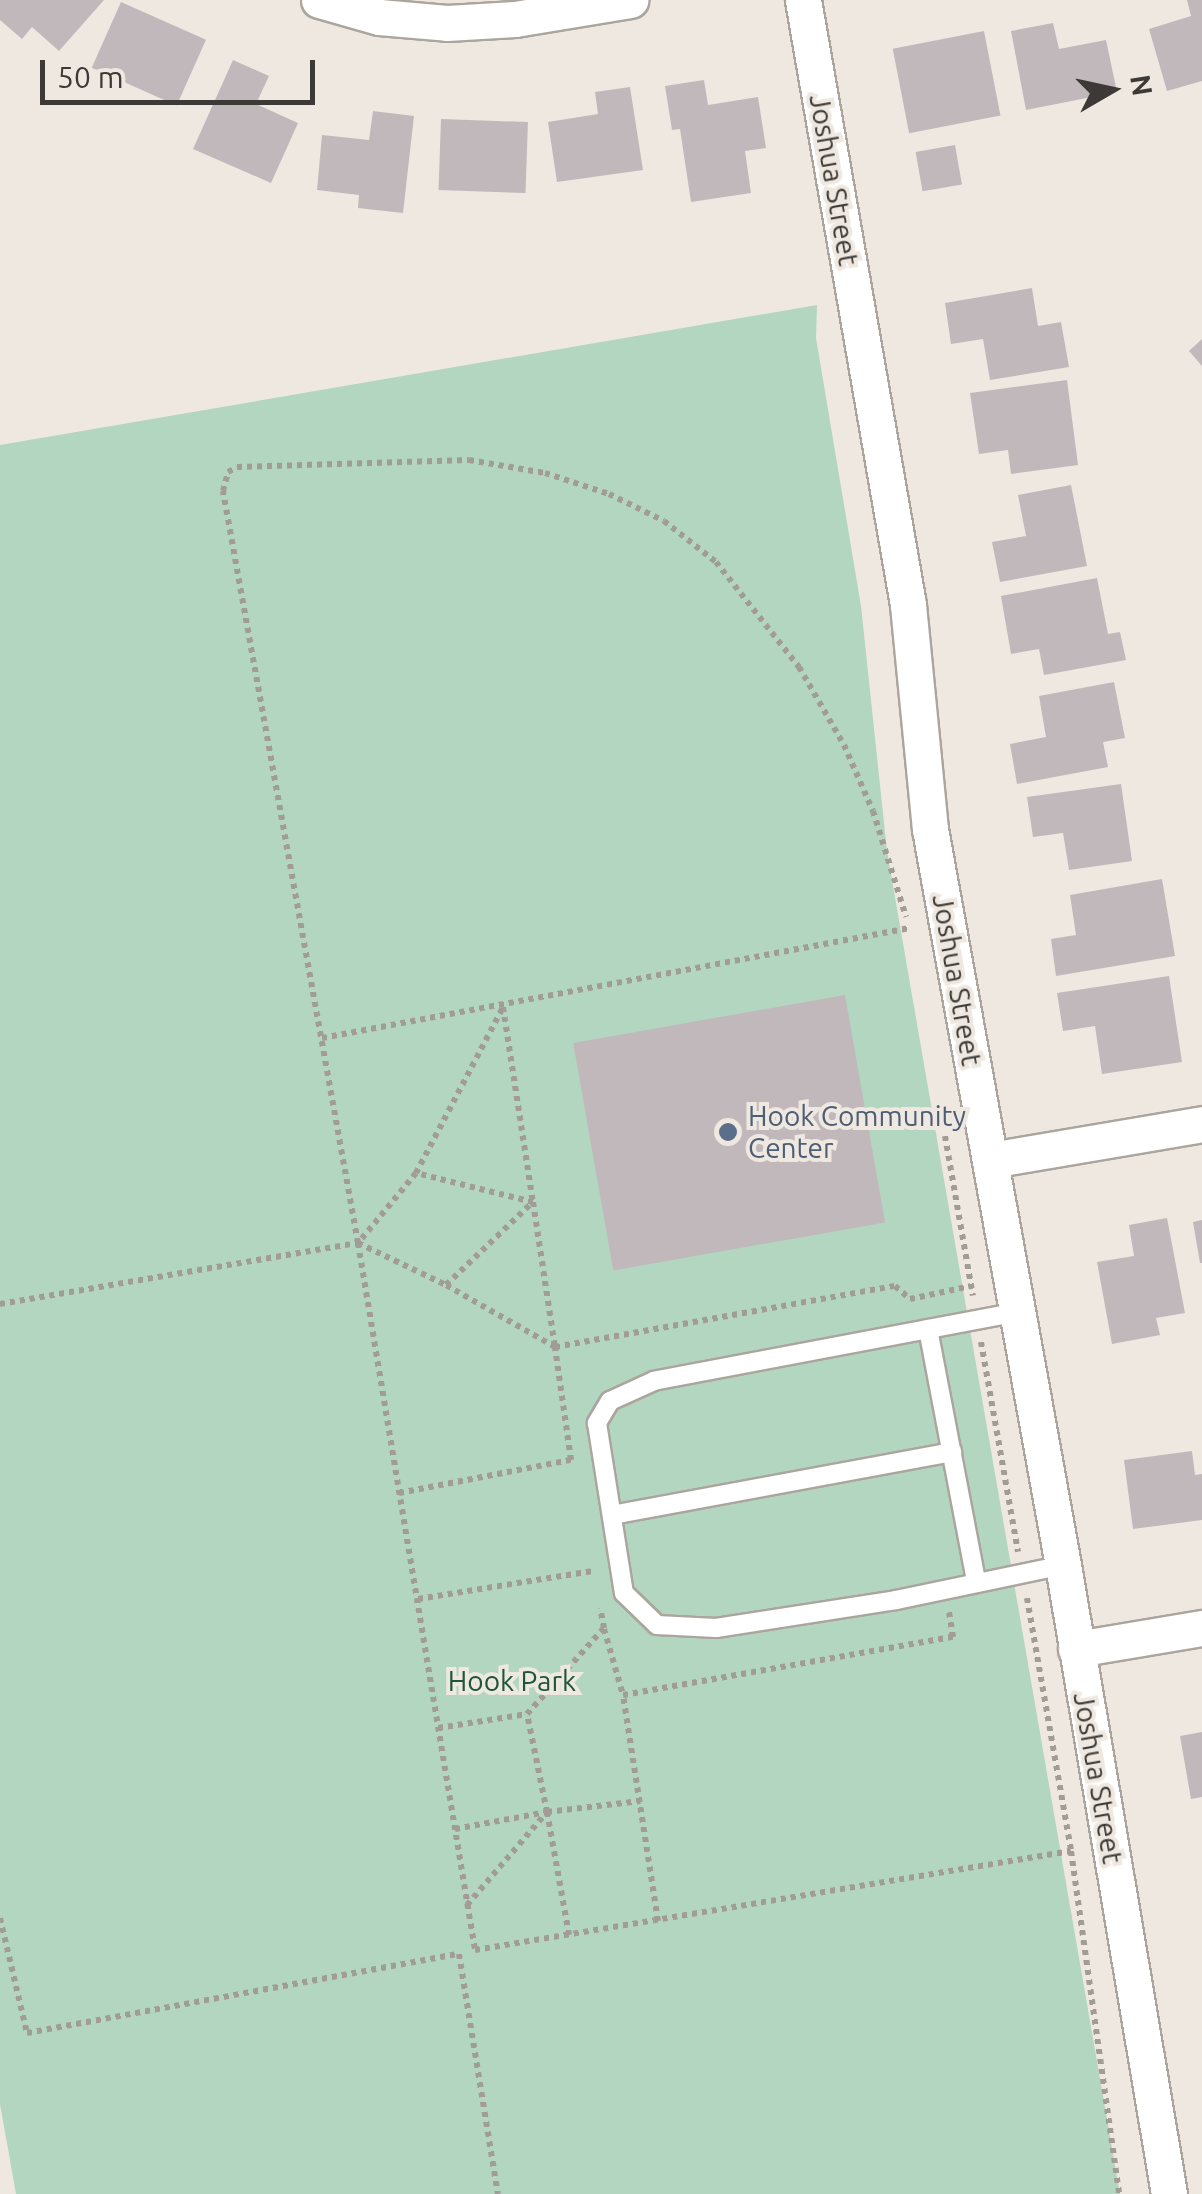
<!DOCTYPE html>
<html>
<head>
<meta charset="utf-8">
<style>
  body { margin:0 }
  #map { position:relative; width:1202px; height:2194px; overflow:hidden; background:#eee8e0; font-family:Ubuntu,sans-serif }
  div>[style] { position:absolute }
  .green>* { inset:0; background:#b2d6c0 }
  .building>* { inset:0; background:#c1b8bc; transform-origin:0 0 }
  .path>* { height:6px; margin-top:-3px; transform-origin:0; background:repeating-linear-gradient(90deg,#a19c96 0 5px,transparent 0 10px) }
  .roads { filter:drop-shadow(2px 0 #aba59e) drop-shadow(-2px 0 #aba59e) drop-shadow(0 2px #aba59e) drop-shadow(0 -2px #aba59e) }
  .service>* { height:18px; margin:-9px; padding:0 9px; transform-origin:9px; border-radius:9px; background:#fff }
  .minor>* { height:35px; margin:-17.5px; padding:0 17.5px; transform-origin:17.5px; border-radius:17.5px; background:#fff }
  .dots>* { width:28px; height:28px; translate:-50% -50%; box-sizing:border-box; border:5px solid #eee8e0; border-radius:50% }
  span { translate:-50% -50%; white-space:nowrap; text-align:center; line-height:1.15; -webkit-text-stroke:8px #eee8e0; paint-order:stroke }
  .street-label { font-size:28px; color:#3c3936 }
  .service-label { font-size:28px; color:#4e5e75 }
  .left { translate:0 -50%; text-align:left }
  .park-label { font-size:28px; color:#1c5739 }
  .north { position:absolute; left:1062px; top:40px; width:100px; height:100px; -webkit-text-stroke:8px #eee8e0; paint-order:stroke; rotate:81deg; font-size:28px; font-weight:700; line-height:40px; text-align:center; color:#3c3936 }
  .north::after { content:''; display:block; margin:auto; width:35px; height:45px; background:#3c3936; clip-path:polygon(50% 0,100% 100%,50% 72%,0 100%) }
  .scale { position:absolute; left:40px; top:60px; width:275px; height:45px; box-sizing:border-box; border:5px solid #3c3936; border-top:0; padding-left:12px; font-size:30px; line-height:35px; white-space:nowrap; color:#3c3936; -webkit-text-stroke:8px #eee8e0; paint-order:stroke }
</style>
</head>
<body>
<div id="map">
  <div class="green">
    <div style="clip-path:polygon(817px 305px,816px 338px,861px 606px,887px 851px,1120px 2194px,16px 2194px,0 2104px,0 445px)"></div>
  </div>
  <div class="building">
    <div style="clip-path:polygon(0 0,104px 0,59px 51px,32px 27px,22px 39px,0 20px)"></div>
    <div style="clip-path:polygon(1187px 0,1202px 0,1202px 81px,1167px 91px,1149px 29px,1191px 16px)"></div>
    <div style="left:121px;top:2px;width:93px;height:72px;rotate:24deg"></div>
    <div style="clip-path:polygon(1053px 23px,1059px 49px,1106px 40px,1117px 92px,1026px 110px,1011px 31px)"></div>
    <div style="left:984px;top:31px;width:86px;height:93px;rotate:79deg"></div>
    <div style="clip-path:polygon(233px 60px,269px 76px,256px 104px,298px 123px,271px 183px,193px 149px)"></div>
    <div style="clip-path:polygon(704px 80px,708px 105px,758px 97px,766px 148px,745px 151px,751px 193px,691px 202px,680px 129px,672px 130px,665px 86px)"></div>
    <div style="clip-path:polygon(630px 87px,643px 170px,557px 182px,548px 122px,598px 114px,595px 92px)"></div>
    <div style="clip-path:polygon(373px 111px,414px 116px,403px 213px,358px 208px,359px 195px,317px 190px,322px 135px,369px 140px)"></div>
    <div style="left:441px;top:119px;width:87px;height:71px;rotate:2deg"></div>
    <div style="left:955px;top:145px;width:40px;height:40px;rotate:80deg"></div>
    <div style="clip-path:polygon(1032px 288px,1038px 326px,1061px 322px,1069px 367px,990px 380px,983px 339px,951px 344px,945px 303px)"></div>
    <div style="clip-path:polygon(1202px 339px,1202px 366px,1189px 351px)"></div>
    <div style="clip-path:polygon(1067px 380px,1078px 465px,1011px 474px,1008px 450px,979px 454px,970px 393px)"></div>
    <div style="clip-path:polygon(1071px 485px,1087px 566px,1000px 582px,992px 542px,1026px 536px,1018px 495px)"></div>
    <div style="clip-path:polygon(1097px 578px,1108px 634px,1120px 632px,1126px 660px,1044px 675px,1039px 649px,1011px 654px,1001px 596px)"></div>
    <div style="clip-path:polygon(1114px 682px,1125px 738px,1103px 742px,1108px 767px,1017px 784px,1010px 744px,1046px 737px,1039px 696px)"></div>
    <div style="clip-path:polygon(1121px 784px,1132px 861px,1069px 870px,1063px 833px,1033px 837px,1027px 797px)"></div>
    <div style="clip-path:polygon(1162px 879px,1175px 956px,1056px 976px,1051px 939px,1076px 935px,1070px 895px)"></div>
    <div style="clip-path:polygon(1169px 976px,1182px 1062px,1102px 1074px,1095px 1026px,1063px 1031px,1057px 993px)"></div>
    <div style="left:845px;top:995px;width:231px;height:276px;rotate:80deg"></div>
    <div style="clip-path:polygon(1167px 1218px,1185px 1313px,1156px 1318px,1160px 1335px,1112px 1344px,1097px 1262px,1134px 1256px,1129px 1225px)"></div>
    <div style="clip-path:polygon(1202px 1220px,1202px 1263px,1200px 1263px,1193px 1222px)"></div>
    <div style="clip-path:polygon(1192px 1451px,1195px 1475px,1202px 1474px,1202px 1520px,1133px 1529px,1124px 1460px)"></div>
    <div style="clip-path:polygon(1202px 1732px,1202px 1797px,1191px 1799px,1180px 1736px)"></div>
  </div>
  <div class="path">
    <div style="left:503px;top:1007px;width:197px;rotate:81.3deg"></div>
    <div style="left:533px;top:1202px;width:121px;rotate:-166.1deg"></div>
    <div style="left:416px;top:1173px;width:187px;rotate:-62.3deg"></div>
    <div style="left:322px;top:1038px;width:598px;rotate:-10.6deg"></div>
    <div style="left:945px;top:1136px;width:162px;rotate:80.1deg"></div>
    <div style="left:416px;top:1173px;width:91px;rotate:129.6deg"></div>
    <div style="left:358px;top:1243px;width:98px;rotate:25.5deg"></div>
    <div style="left:358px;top:1243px;width:717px;rotate:80.6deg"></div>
    <div style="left:475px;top:1950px;width:604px;rotate:-9.43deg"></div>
    <div style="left:0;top:1304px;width:363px;rotate:-9.7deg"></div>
    <div style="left:358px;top:1243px;width:764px;rotate:-100.18deg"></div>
    <div style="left:223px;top:491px;width:20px;rotate:-75deg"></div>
    <div style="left:228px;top:472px;width:10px;rotate:-29deg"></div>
    <div style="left:237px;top:467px;width:232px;rotate:-1.7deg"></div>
    <div style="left:469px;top:460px;width:77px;rotate:9.7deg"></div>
    <div style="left:545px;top:473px;width:67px;rotate:18.2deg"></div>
    <div style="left:609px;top:494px;width:61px;rotate:26.1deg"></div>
    <div style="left:664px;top:521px;width:66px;rotate:38.3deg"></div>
    <div style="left:716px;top:562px;width:134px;rotate:51.7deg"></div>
    <div style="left:799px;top:667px;width:90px;rotate:60deg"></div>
    <div style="left:844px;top:745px;width:72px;rotate:66.3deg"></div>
    <div style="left:873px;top:811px;width:111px;rotate:72.7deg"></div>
    <div style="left:981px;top:1342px;width:213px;rotate:80deg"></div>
    <div style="left:399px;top:1493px;width:175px;rotate:-10.9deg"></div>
    <div style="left:571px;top:1460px;width:114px;rotate:-98.1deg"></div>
    <div style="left:555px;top:1347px;width:125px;rotate:-150.4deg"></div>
    <div style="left:446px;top:1285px;width:120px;rotate:-43.7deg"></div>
    <div style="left:533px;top:1202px;width:147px;rotate:81.4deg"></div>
    <div style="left:555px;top:1347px;width:345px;rotate:-10.2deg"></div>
    <div style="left:895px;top:1286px;width:20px;rotate:41deg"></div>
    <div style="left:910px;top:1299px;width:62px;rotate:-12deg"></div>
    <div style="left:1027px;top:1598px;width:257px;rotate:80.1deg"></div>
    <div style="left:1071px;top:1851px;width:346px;rotate:82deg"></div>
    <div style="left:418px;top:1599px;width:177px;rotate:-9.1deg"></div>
    <div style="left:604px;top:1629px;width:69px;rotate:73.9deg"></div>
    <div style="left:438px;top:1728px;width:90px;rotate:-8.9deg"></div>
    <div style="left:527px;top:1714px;width:115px;rotate:-48.2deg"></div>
    <div style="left:604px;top:1628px;width:20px;rotate:-101deg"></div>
    <div style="left:455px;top:1829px;width:94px;rotate:-10.5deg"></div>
    <div style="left:547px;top:1812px;width:100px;rotate:-101.5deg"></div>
    <div style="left:467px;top:1905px;width:121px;rotate:-49.3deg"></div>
    <div style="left:0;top:1918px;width:118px;rotate:76.8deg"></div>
    <div style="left:27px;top:2033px;width:439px;rotate:-10.4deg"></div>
    <div style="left:459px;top:1954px;width:243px;rotate:80.8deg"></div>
    <div style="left:658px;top:1921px;width:229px;rotate:-98.8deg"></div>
    <div style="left:623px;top:1695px;width:335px;rotate:-10deg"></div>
    <div style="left:953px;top:1637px;width:25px;rotate:-99deg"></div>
    <div style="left:569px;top:1935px;width:125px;rotate:-100.1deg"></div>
    <div style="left:547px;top:1812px;width:94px;rotate:-6.7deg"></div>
  </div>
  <div class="roads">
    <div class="service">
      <div style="left:1018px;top:1312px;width:370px;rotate:169.3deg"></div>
      <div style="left:654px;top:1381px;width:48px;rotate:155.6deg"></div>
      <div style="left:610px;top:1401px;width:26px;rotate:121deg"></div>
      <div style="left:597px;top:1423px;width:172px;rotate:81deg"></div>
      <div style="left:624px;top:1593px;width:46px;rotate:44.1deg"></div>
      <div style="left:657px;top:1625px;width:59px;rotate:2.9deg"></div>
      <div style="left:716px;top:1628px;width:182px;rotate:-8.8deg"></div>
      <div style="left:896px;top:1600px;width:171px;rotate:-11.8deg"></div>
      <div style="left:928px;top:1329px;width:257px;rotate:79.2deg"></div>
      <div style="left:612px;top:1515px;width:346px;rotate:-10.5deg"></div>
    </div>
    <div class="minor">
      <div style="left:319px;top:0;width:62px;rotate:15.8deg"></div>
      <div style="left:379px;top:17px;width:68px;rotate:5deg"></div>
      <div style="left:447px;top:23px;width:68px;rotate:-3.4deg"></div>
      <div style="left:515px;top:19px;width:117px;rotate:-9.4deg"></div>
      <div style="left:803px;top:0;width:614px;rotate:80.15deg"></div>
      <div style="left:908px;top:605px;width:225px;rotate:84.4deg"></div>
      <div style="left:930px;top:829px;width:748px;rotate:79.76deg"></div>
      <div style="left:1063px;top:1565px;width:638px;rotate:80.43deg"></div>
      <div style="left:990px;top:1160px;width:215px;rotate:-9.6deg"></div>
      <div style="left:1076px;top:1649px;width:128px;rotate:-9.5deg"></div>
    </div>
  </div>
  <div class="dots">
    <div style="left:728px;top:1132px;background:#5c6f8a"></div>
  </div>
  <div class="street-label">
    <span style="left:834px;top:180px;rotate:80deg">Joshua Street</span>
    <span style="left:957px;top:980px;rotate:80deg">Joshua Street</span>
    <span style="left:1098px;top:1778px;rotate:80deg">Joshua Street</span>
  </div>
  <div class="service-label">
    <span class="left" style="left:748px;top:1132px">Hook Community<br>Center</span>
  </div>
  <div class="park-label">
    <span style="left:512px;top:1681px">Hook Park</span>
  </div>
  <div class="north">N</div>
  <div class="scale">50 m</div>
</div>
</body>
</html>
